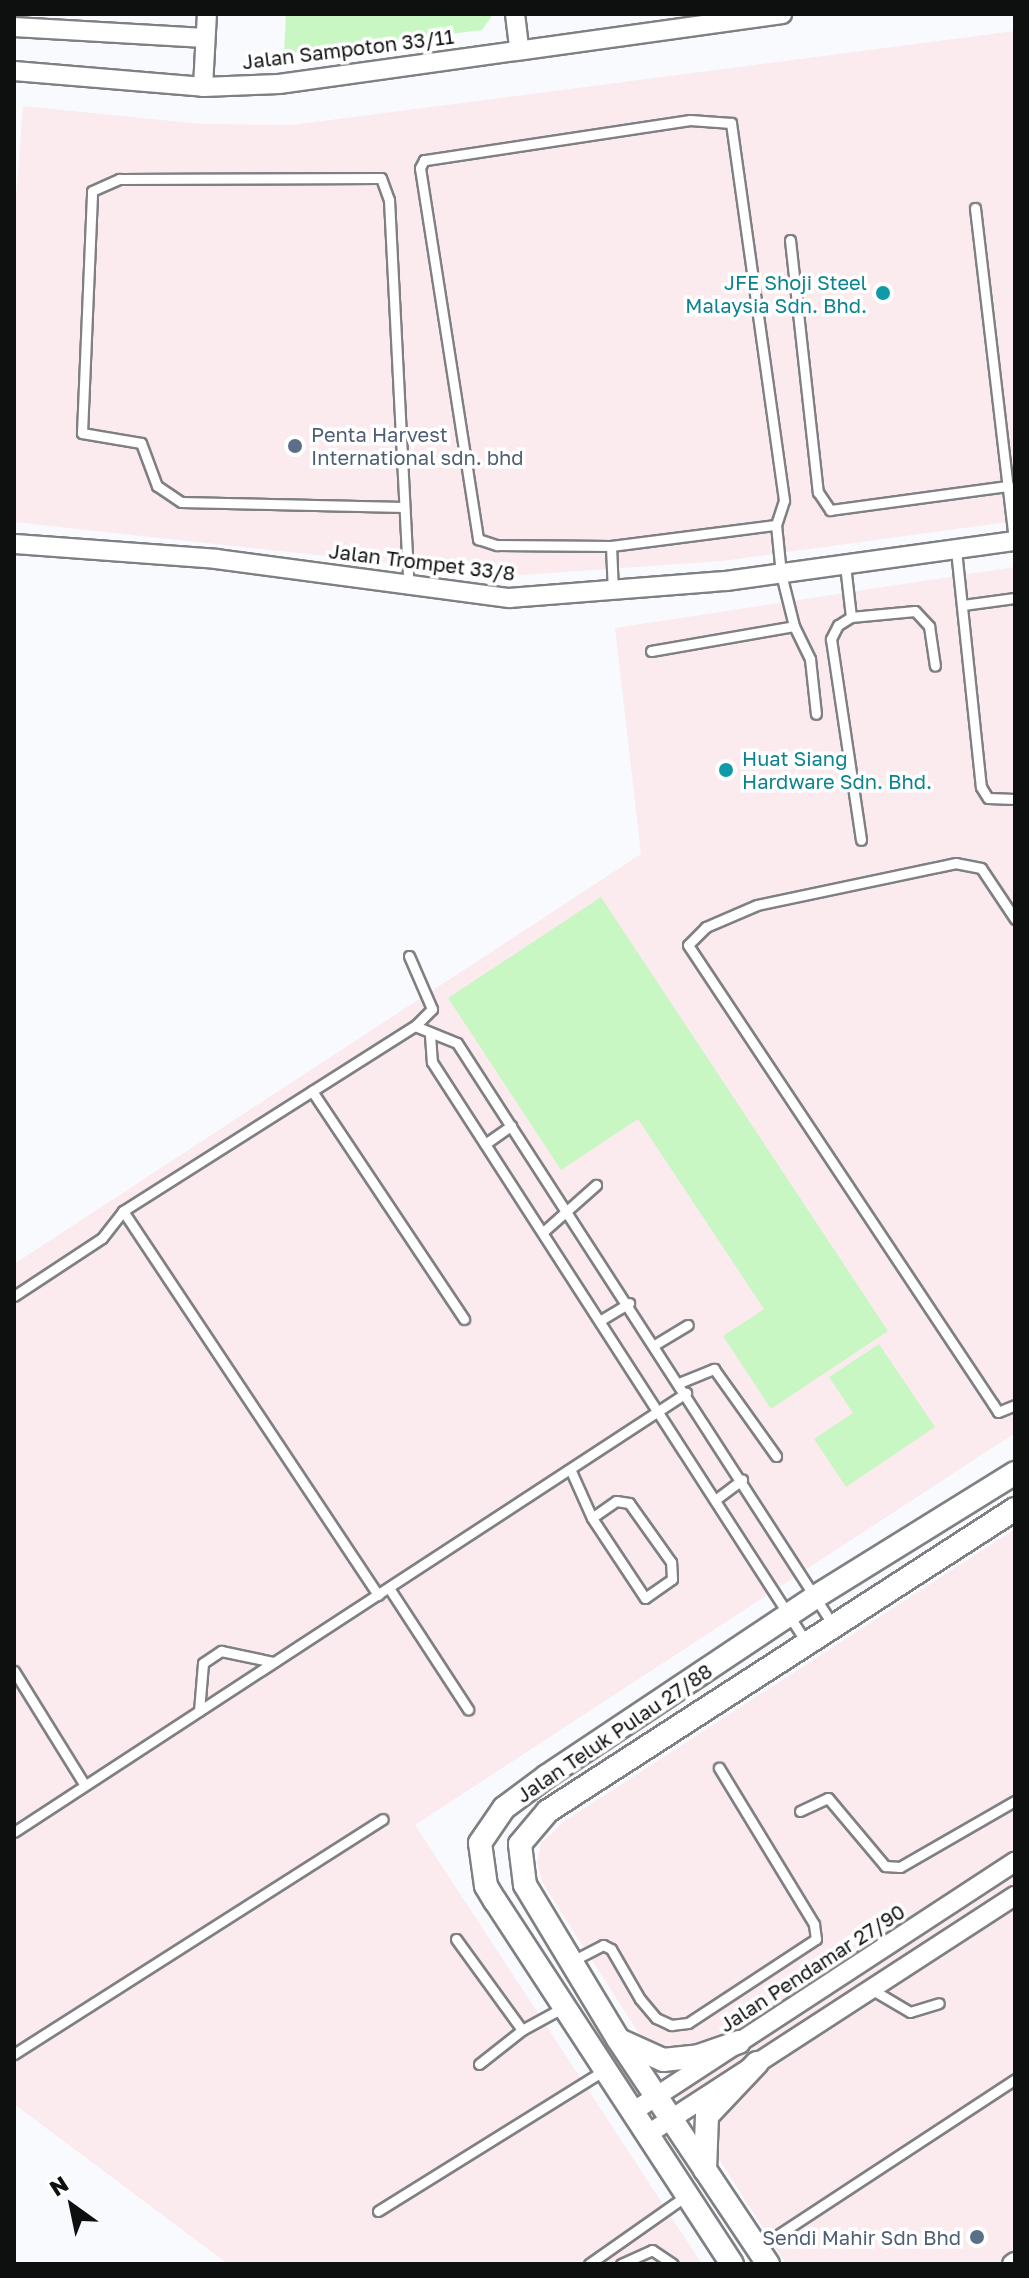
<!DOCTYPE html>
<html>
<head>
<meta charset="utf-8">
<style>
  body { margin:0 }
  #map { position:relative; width:1029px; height:2278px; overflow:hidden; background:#f8fafd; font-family:"Golos Text",sans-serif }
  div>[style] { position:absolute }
  .industrial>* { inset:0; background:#fbebee }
  .green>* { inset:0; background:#c9f7c4 }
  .roads { filter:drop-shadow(2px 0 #7f8083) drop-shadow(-2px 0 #7f8083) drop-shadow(0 2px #7f8083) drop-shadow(0 -2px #7f8083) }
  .service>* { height:9px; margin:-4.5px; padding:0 4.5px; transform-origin:4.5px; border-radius:4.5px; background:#fff }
  .minor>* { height:18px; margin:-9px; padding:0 9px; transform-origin:9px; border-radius:9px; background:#fff }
  .tertiary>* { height:22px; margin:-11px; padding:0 11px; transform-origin:11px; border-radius:11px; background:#fff }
  .dots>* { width:22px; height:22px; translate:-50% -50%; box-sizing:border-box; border:4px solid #fff; border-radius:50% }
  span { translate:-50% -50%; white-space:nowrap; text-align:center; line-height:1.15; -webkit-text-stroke:7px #fff; paint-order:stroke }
  .street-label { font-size:20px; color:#0e0f0f }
  .culture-label { font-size:20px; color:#0d838f }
  .right { translate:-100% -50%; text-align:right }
  .left { translate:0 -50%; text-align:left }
  .service-label { font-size:20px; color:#4e5e75 }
  .frame { position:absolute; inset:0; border:16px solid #0e0f0f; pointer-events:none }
  .north { position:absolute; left:32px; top:2166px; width:80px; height:80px; -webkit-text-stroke:6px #fff; paint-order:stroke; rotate:327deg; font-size:22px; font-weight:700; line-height:32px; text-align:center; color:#0e0f0f }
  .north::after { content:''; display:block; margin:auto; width:28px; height:36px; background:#0e0f0f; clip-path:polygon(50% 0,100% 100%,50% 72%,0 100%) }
</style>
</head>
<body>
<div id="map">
  <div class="industrial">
    <div style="clip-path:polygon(1015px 31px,1015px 521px,722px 561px,508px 576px,14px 522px,14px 224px,23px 106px,201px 124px,292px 125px)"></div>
    <div style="clip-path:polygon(1015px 567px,1015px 1433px,415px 1825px,702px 2264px,228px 2264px,14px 2104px,14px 1264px,641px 854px,615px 628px)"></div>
    <div style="clip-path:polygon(1015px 1529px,1015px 2264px,786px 2264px,542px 1882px,537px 1862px,541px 1843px,565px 1821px)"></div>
  </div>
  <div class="green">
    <div style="clip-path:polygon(286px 14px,491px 14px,491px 17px,482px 30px,284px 54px)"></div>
    <div style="clip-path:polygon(601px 897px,888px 1331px,771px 1409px,723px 1336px,764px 1309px,638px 1119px,561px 1170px,448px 998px)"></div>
    <div style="clip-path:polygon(879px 1344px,935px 1427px,846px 1487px,814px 1439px,853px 1413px,829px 1377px)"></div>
  </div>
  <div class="roads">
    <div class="service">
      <div style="left:975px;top:208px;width:336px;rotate:83.3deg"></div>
      <div style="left:790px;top:240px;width:254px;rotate:83.7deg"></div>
      <div style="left:818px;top:492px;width:22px;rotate:56deg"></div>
      <div style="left:830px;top:510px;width:180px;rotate:-7.7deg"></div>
      <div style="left:404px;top:507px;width:223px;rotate:-178.7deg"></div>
      <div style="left:181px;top:502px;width:29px;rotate:-146deg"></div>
      <div style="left:157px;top:486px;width:46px;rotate:-110.4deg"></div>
      <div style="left:141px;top:443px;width:60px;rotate:-170.4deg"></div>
      <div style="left:82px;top:433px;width:242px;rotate:-87.6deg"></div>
      <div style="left:92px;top:191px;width:30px;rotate:-24deg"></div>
      <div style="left:119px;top:179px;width:262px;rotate:-0.2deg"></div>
      <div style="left:381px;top:178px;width:23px;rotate:70deg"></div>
      <div style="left:389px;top:200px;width:381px;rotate:87.1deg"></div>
      <div style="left:611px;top:546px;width:45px;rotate:87.5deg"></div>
      <div style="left:956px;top:550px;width:238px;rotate:84deg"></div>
      <div style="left:981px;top:787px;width:13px;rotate:58deg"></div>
      <div style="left:988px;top:798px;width:27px;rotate:2deg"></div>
      <div style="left:845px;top:565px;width:52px;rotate:83.4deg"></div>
      <div style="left:851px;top:617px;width:15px;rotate:148deg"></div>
      <div style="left:838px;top:625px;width:16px;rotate:117deg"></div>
      <div style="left:831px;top:639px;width:203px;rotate:81.5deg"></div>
      <div style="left:963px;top:605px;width:52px;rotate:-7.7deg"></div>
      <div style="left:851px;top:617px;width:64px;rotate:-5.4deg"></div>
      <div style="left:915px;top:611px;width:21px;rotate:47deg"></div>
      <div style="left:929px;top:626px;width:40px;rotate:81.5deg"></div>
      <div style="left:794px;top:626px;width:37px;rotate:64deg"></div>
      <div style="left:810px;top:659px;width:55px;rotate:83.8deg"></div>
      <div style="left:651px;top:651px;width:145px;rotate:-9.9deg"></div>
      <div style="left:794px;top:626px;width:54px;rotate:-104deg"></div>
      <div style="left:781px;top:574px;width:49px;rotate:-95.8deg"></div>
      <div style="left:776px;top:525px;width:26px;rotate:-72deg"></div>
      <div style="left:784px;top:500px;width:381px;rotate:-98deg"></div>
      <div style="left:731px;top:123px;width:41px;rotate:-175.8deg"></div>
      <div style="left:690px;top:120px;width:269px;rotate:171.4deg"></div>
      <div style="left:424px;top:160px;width:9px;rotate:117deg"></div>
      <div style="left:420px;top:168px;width:376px;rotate:81.1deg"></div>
      <div style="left:478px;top:539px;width:20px;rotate:18deg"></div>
      <div style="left:497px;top:545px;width:114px;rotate:0.5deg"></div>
      <div style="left:611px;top:546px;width:166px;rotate:-7.3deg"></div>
      <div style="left:1015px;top:919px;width:61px;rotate:-123.7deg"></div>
      <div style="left:981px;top:868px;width:25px;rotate:-169deg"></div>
      <div style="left:956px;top:863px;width:203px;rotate:168.1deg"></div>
      <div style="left:757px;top:905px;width:56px;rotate:156.7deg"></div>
      <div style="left:706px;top:927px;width:25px;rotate:135deg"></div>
      <div style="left:688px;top:945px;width:551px;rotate:56.4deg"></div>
      <div style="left:993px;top:1404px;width:9px;rotate:58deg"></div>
      <div style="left:998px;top:1412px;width:18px;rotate:-22deg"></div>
      <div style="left:409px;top:956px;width:58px;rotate:66.5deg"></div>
      <div style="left:432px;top:1009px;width:24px;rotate:135deg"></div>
      <div style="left:430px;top:1035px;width:27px;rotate:86deg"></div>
      <div style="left:432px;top:1062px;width:694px;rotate:57.18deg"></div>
      <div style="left:312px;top:1091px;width:274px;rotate:56.3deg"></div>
      <div style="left:485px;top:1144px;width:32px;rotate:-35deg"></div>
      <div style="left:123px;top:1211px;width:461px;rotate:56.4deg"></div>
      <div style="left:543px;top:1232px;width:71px;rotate:-41.6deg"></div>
      <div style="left:14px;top:1296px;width:105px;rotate:-33.4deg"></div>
      <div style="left:102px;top:1238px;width:34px;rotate:-52deg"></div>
      <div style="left:123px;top:1211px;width:346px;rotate:-32.4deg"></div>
      <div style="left:415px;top:1026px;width:45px;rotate:22deg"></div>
      <div style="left:457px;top:1043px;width:693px;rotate:57.14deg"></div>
      <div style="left:601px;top:1320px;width:33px;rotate:-31deg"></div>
      <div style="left:656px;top:1344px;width:37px;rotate:-31deg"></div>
      <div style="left:679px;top:1383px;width:38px;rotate:-22deg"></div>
      <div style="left:714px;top:1369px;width:107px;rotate:54.5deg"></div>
      <div style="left:571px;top:1471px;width:51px;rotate:65.9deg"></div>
      <div style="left:592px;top:1518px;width:96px;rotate:56.5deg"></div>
      <div style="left:645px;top:1598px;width:33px;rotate:-35deg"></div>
      <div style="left:672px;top:1579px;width:17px;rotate:-93deg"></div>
      <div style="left:671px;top:1562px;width:72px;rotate:-125.4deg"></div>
      <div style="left:629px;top:1503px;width:13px;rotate:-171deg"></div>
      <div style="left:616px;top:1501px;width:29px;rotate:145deg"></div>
      <div style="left:715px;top:1500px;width:34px;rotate:-37deg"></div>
      <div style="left:389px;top:1588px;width:145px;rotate:56.9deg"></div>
      <div style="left:14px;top:1671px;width:133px;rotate:58.2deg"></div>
      <div style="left:199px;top:1711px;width:48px;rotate:-85.2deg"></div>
      <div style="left:203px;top:1663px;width:22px;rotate:-34deg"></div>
      <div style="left:221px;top:1651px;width:53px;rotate:11.9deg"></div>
      <div style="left:800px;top:1811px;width:31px;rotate:-25deg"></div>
      <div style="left:828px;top:1798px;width:89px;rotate:50deg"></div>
      <div style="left:885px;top:1866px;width:15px;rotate:4deg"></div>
      <div style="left:900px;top:1867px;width:133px;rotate:-29.9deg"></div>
      <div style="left:14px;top:1832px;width:803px;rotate:-33.16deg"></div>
      <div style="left:456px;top:1939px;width:112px;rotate:54deg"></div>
      <div style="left:522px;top:2030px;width:48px;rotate:-28.7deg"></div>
      <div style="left:572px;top:1961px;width:35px;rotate:-27deg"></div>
      <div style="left:603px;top:1945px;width:9px;rotate:27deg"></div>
      <div style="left:611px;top:1949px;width:58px;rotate:59.9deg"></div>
      <div style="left:640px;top:1999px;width:25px;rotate:50deg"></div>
      <div style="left:656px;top:2018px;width:17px;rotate:25deg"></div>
      <div style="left:671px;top:2025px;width:17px;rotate:-7deg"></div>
      <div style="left:688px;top:2023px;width:153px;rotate:-33.3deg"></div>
      <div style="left:816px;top:1939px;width:15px;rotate:-98deg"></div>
      <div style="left:814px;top:1924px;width:183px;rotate:-121.3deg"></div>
      <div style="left:871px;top:1989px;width:45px;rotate:30.5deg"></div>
      <div style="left:910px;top:2012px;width:30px;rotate:-17deg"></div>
      <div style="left:14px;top:2054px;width:437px;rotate:-32.5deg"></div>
      <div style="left:479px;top:2064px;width:55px;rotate:-38.3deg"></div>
      <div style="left:378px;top:2211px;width:269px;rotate:-31.9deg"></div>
      <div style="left:758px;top:2248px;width:308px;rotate:-33.3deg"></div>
      <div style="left:589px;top:2264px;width:120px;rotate:-35.1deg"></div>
      <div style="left:621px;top:2264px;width:34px;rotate:-24deg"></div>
      <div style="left:652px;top:2250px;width:25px;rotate:34deg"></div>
    </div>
    <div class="minor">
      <div style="left:515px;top:14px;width:35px;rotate:83deg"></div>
      <div style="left:14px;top:27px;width:191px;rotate:3.3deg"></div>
      <div style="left:14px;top:71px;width:190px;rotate:4.8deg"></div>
      <div style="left:203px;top:87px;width:76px;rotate:-2.3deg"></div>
      <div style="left:279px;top:84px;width:508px;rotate:-7.92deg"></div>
      <div style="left:203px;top:87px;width:73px;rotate:-86.9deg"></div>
      <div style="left:14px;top:544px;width:203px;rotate:4.2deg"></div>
      <div style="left:216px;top:559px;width:296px;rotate:7.6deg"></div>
      <div style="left:509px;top:598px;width:218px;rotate:-4.5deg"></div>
      <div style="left:726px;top:581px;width:292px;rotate:-7.9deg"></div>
      <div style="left:634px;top:2111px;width:455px;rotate:-33.2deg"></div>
      <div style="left:648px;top:2134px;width:437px;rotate:-33deg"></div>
      <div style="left:1012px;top:2264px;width:4px;rotate:-34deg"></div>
    </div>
    <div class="tertiary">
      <div style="left:619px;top:2040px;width:48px;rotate:24.4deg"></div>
      <div style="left:663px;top:2060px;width:36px;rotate:-6deg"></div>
      <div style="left:699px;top:2056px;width:42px;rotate:-19.3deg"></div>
      <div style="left:705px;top:2170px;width:54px;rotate:-87.9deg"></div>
      <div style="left:707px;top:2116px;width:73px;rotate:-46.7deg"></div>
      <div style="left:732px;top:2264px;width:434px;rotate:-123.1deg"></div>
      <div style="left:495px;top:1901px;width:17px;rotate:-121deg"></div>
      <div style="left:486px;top:1886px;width:43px;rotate:-97.9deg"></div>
      <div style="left:480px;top:1843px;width:42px;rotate:-55.6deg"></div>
      <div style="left:504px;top:1808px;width:54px;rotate:-36.7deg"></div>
      <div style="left:547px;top:1776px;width:322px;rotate:-33.7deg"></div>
      <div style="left:815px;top:1597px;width:235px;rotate:-31.8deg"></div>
      <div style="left:768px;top:2264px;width:270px;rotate:-123.7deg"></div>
      <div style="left:618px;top:2039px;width:180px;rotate:-121.1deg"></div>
      <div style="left:525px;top:1885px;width:41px;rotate:-97deg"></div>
      <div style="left:520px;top:1844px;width:43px;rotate:-49.7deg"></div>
      <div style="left:548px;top:1811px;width:556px;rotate:-32.89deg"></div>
    </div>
  </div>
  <div class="dots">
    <div style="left:883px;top:293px;background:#0f9aa8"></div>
    <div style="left:295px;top:446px;background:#5c6f8a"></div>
    <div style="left:726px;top:770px;background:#0f9aa8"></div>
    <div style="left:977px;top:2237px;background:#5c6f8a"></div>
  </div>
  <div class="street-label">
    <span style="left:348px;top:49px;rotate:-7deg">Jalan Sampoton 33/11</span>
    <span style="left:422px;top:562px;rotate:7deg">Jalan Trompet 33/8</span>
    <span style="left:614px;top:1733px;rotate:-34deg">Jalan Teluk Pulau 27/88</span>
    <span style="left:812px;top:1968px;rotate:-33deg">Jalan Pendamar 27/90</span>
  </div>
  <div class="culture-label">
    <span class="right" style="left:867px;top:294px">JFE Shoji Steel<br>Malaysia Sdn. Bhd.</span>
    <span class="left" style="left:742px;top:770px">Huat Siang<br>Hardware Sdn. Bhd.</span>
  </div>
  <div class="service-label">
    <span class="left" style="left:311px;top:446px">Penta Harvest<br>International sdn. bhd</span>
    <span class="right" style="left:961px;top:2237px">Sendi Mahir Sdn Bhd</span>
  </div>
  <div class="frame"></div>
  <div class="north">N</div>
</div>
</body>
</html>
